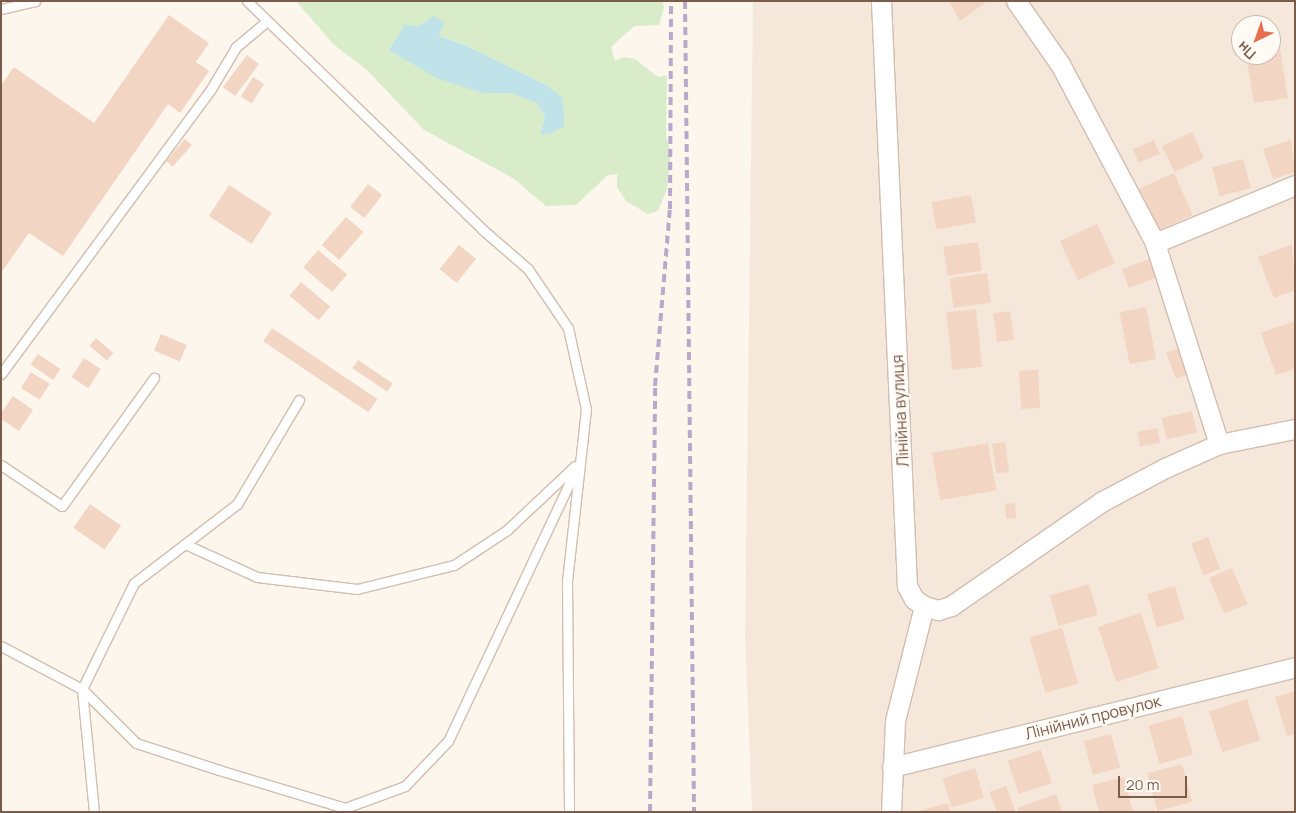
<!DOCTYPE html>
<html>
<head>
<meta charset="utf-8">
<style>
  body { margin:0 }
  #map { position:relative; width:1296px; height:813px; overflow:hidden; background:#fdf6ec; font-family:Manrope,sans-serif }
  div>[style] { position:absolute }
  .residential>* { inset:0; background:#f5e8da }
  .green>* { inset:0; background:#d8ecc9 }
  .water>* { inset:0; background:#bfe3e8 }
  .building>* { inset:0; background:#f3d5c3; transform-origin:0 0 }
  .roads { filter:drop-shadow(1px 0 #d1beb0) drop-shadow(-1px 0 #d1beb0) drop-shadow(0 1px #d1beb0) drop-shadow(0 -1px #d1beb0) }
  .lane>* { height:9px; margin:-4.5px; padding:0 4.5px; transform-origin:4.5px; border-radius:4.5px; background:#fff }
  .street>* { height:19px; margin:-9.5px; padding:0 9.5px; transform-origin:9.5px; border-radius:9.5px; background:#fff }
  .rail>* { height:4px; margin-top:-2px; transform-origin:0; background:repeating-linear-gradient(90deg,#b9a8c9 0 8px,transparent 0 13px) }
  span { translate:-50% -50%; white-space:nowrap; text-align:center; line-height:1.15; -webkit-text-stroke:4px #fffaf3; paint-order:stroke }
  .street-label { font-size:16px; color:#7a5c4d }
  .frame { position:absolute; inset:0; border:2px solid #7a5c4d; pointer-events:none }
  .north { position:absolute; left:1231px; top:15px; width:50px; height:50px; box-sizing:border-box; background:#fffaf3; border:1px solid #cabbb1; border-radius:50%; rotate:222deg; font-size:14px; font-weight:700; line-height:20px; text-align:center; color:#7a5c4d }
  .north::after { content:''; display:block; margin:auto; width:18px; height:22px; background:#e76f51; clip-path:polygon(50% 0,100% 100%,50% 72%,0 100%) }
  .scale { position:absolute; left:1118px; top:776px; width:69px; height:22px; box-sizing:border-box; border:2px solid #7a5c4d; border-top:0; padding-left:6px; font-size:15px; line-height:18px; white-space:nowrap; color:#7a5c4d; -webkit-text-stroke:4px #fffaf3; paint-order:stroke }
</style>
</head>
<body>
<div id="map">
  <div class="residential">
    <div style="clip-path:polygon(evenodd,753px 1px,1295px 1px,1295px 812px,752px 812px,745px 635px,753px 1px,1241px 25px,1271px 25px,1271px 55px,1241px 55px,1241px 25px)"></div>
  </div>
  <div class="green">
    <div style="clip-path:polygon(evenodd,296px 1px,662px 1px,664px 7px,659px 25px,634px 26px,611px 47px,615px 61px,624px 57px,635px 59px,658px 77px,667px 75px,666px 136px,671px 153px,667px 189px,658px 211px,648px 214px,626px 201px,617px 187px,617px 174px,608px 175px,576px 205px,546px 206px,513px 178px,424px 130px,366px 69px,334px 45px,296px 1px,405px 24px,465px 45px,548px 86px,563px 98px,563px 126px,540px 135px,545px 117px,537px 103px,511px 93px,482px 93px,429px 73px,416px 64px,405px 24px)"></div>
  </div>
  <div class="water">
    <div style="clip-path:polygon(433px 16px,444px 22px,439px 36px,465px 45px,548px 86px,563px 98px,564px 126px,552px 133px,540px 135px,545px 117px,537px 103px,511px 93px,482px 93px,436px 78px,389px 50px,405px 24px,418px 27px)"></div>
  </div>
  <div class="building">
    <div style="clip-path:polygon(949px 1px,988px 1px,960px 21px)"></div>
    <div style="clip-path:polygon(169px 15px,209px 43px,196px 62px,209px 71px,180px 113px,168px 104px,63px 256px,29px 233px,1px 273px,1px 85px,14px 67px,94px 123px)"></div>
    <div style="clip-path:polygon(1279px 43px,1288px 98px,1254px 103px,1246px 55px,1271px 55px,1271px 45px)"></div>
    <div style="left:247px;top:55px;width:15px;height:40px;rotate:37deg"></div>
    <div style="left:253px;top:77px;width:13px;height:23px;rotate:32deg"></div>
    <div style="left:1192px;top:132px;width:29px;height:33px;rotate:65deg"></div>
    <div style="left:185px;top:139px;width:9px;height:29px;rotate:41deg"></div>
    <div style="left:1154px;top:140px;width:15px;height:23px;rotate:67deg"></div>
    <div style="clip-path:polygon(1291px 140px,1295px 172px,1273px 179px,1263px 149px)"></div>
    <div style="left:1243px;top:159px;width:30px;height:32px;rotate:75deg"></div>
    <div style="left:1174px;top:173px;width:46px;height:38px;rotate:66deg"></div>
    <div style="left:368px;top:184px;width:18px;height:29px;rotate:38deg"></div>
    <div style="left:229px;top:185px;width:51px;height:37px;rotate:33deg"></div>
    <div style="left:971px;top:195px;width:28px;height:40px;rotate:80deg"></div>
    <div style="left:346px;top:217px;width:23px;height:37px;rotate:41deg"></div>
    <div style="left:1097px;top:224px;width:43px;height:41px;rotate:65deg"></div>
    <div style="left:978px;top:242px;width:29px;height:35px;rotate:82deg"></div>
    <div style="clip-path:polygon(1292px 244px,1295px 290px,1274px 298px,1258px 257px)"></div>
    <div style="left:459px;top:245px;width:22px;height:31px;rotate:39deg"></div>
    <div style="left:318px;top:250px;width:38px;height:23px;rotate:40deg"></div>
    <div style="left:1155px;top:257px;width:20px;height:35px;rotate:70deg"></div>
    <div style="left:987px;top:273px;width:30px;height:38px;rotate:82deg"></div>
    <div style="left:301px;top:282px;width:38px;height:18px;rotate:40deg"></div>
    <div style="left:1146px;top:307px;width:53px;height:27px;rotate:79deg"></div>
    <div style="left:976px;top:309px;width:58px;height:30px;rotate:84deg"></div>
    <div style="left:1010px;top:311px;width:29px;height:17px;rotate:82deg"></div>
    <div style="clip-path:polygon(1295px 321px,1295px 369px,1276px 375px,1261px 333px)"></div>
    <div style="left:272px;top:328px;width:127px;height:16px;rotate:34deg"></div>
    <div style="left:161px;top:334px;width:28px;height:18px;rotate:23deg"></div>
    <div style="left:96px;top:338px;width:23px;height:10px;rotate:41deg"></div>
    <div style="left:1181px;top:347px;width:28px;height:16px;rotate:69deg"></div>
    <div style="left:38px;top:354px;width:27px;height:13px;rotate:34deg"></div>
    <div style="left:84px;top:358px;width:20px;height:23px;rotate:33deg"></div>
    <div style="left:358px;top:360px;width:42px;height:10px;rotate:34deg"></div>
    <div style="left:1038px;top:370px;width:38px;height:19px;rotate:87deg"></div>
    <div style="left:31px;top:372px;width:22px;height:19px;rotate:32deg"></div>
    <div style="clip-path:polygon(13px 396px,33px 410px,19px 431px,1px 419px,1px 413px)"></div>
    <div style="left:1192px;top:411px;width:22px;height:31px;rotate:77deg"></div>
    <div style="left:1157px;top:428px;width:15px;height:20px;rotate:79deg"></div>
    <div style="left:1005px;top:442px;width:30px;height:13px;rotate:82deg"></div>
    <div style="left:988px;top:443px;width:48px;height:57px;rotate:80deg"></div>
    <div style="left:1015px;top:503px;width:15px;height:10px;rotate:86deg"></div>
    <div style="left:90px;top:504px;width:38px;height:29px;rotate:35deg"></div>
    <div style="left:1208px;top:537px;width:34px;height:18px;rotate:69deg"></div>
    <div style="left:1232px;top:568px;width:39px;height:25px;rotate:67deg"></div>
    <div style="left:1089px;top:584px;width:32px;height:41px;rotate:74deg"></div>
    <div style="left:1175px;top:586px;width:35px;height:29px;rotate:74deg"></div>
    <div style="left:1141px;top:613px;width:58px;height:45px;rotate:72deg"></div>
    <div style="left:1062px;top:628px;width:58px;height:34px;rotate:74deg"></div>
    <div style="clip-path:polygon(1295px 691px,1295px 734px,1287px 736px,1275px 697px)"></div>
    <div style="left:1247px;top:699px;width:43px;height:40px;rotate:72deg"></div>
    <div style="left:1182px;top:716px;width:40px;height:35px;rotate:74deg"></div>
    <div style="left:1111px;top:734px;width:35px;height:28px;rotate:75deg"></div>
    <div style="left:1041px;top:750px;width:35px;height:35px;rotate:72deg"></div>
    <div style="left:1182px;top:764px;width:39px;height:36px;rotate:75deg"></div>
    <div style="left:975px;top:768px;width:31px;height:34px;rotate:73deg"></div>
    <div style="clip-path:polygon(1124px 777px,1133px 812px,1099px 812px,1092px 785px)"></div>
    <div style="clip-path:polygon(1006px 786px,1016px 812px,997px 812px,989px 792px)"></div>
    <div style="clip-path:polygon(1056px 794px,1062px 812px,1019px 812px,1017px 808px)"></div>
    <div style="clip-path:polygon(948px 803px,950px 812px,919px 812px,919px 811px)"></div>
  </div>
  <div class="roads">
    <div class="lane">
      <div style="left:247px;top:1px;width:327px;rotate:44.1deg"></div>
      <div style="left:482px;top:229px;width:61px;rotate:41deg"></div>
      <div style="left:528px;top:269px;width:71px;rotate:55.9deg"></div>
      <div style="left:568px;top:328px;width:83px;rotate:77.5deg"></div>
      <div style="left:586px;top:409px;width:172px;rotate:96.3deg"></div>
      <div style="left:567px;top:580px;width:232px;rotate:89.5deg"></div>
      <div style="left:1px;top:9px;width:35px;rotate:-13deg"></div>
      <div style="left:1px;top:374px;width:354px;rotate:-53.6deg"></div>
      <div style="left:211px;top:89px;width:49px;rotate:-59.2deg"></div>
      <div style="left:236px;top:47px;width:40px;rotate:-40deg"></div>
      <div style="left:1px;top:465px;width:73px;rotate:33.9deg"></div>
      <div style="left:62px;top:506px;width:158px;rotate:-54.3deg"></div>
      <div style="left:185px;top:544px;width:79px;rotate:24.6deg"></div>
      <div style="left:257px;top:577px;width:101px;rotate:6.8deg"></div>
      <div style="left:357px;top:589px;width:100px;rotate:-13.9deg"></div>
      <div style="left:454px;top:565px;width:64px;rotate:-33.4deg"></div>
      <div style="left:507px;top:530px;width:93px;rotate:-43.3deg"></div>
      <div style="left:1px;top:646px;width:92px;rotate:28deg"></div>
      <div style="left:82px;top:689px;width:118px;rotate:-63.9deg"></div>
      <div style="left:134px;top:583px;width:130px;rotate:-37.5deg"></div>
      <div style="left:237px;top:504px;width:121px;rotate:-59.2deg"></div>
      <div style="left:94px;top:812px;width:124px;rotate:-95.6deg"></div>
      <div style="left:82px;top:689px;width:76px;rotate:45deg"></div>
      <div style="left:136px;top:743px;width:87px;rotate:18deg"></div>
      <div style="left:219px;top:770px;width:132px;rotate:16.8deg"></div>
      <div style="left:345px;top:808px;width:64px;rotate:-20.1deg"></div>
      <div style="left:405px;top:786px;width:62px;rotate:-46.3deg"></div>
      <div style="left:448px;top:741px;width:301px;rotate:-64.8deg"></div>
    </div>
    <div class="street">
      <div style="left:881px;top:1px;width:586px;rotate:87.46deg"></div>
      <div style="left:907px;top:586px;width:15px;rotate:62deg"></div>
      <div style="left:914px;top:599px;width:12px;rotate:35deg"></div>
      <div style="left:924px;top:606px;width:119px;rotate:104.2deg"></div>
      <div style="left:895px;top:721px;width:91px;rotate:92.5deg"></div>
      <div style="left:1016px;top:1px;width:77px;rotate:55.1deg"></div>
      <div style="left:1060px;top:64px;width:203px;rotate:62deg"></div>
      <div style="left:1219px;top:444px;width:211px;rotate:-107.7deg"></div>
      <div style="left:1155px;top:243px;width:152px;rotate:-22.5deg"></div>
      <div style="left:924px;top:606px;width:15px;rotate:16deg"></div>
      <div style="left:938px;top:610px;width:14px;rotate:-17deg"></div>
      <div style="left:951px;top:606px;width:183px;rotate:-34.7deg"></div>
      <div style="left:1101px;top:502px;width:72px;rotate:-28deg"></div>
      <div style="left:1165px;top:468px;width:59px;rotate:-24deg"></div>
      <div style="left:1219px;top:444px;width:77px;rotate:-11.2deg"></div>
      <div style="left:892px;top:767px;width:415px;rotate:-13.9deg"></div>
    </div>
  </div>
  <div class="rail">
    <div style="left:685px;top:1px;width:811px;rotate:89.36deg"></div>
    <div style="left:650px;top:812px;width:426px;rotate:-89.3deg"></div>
    <div style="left:655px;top:386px;width:178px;rotate:-85.2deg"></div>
    <div style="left:670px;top:209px;width:208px;rotate:-89.7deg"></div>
  </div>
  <div class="street-label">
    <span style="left:900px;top:411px;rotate:-93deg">Лінійна вулиця</span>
    <span style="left:1093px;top:717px;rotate:-14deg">Лінійний провулок</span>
  </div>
  <div class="frame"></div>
  <div class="north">Пн</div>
  <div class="scale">20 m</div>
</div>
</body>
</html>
